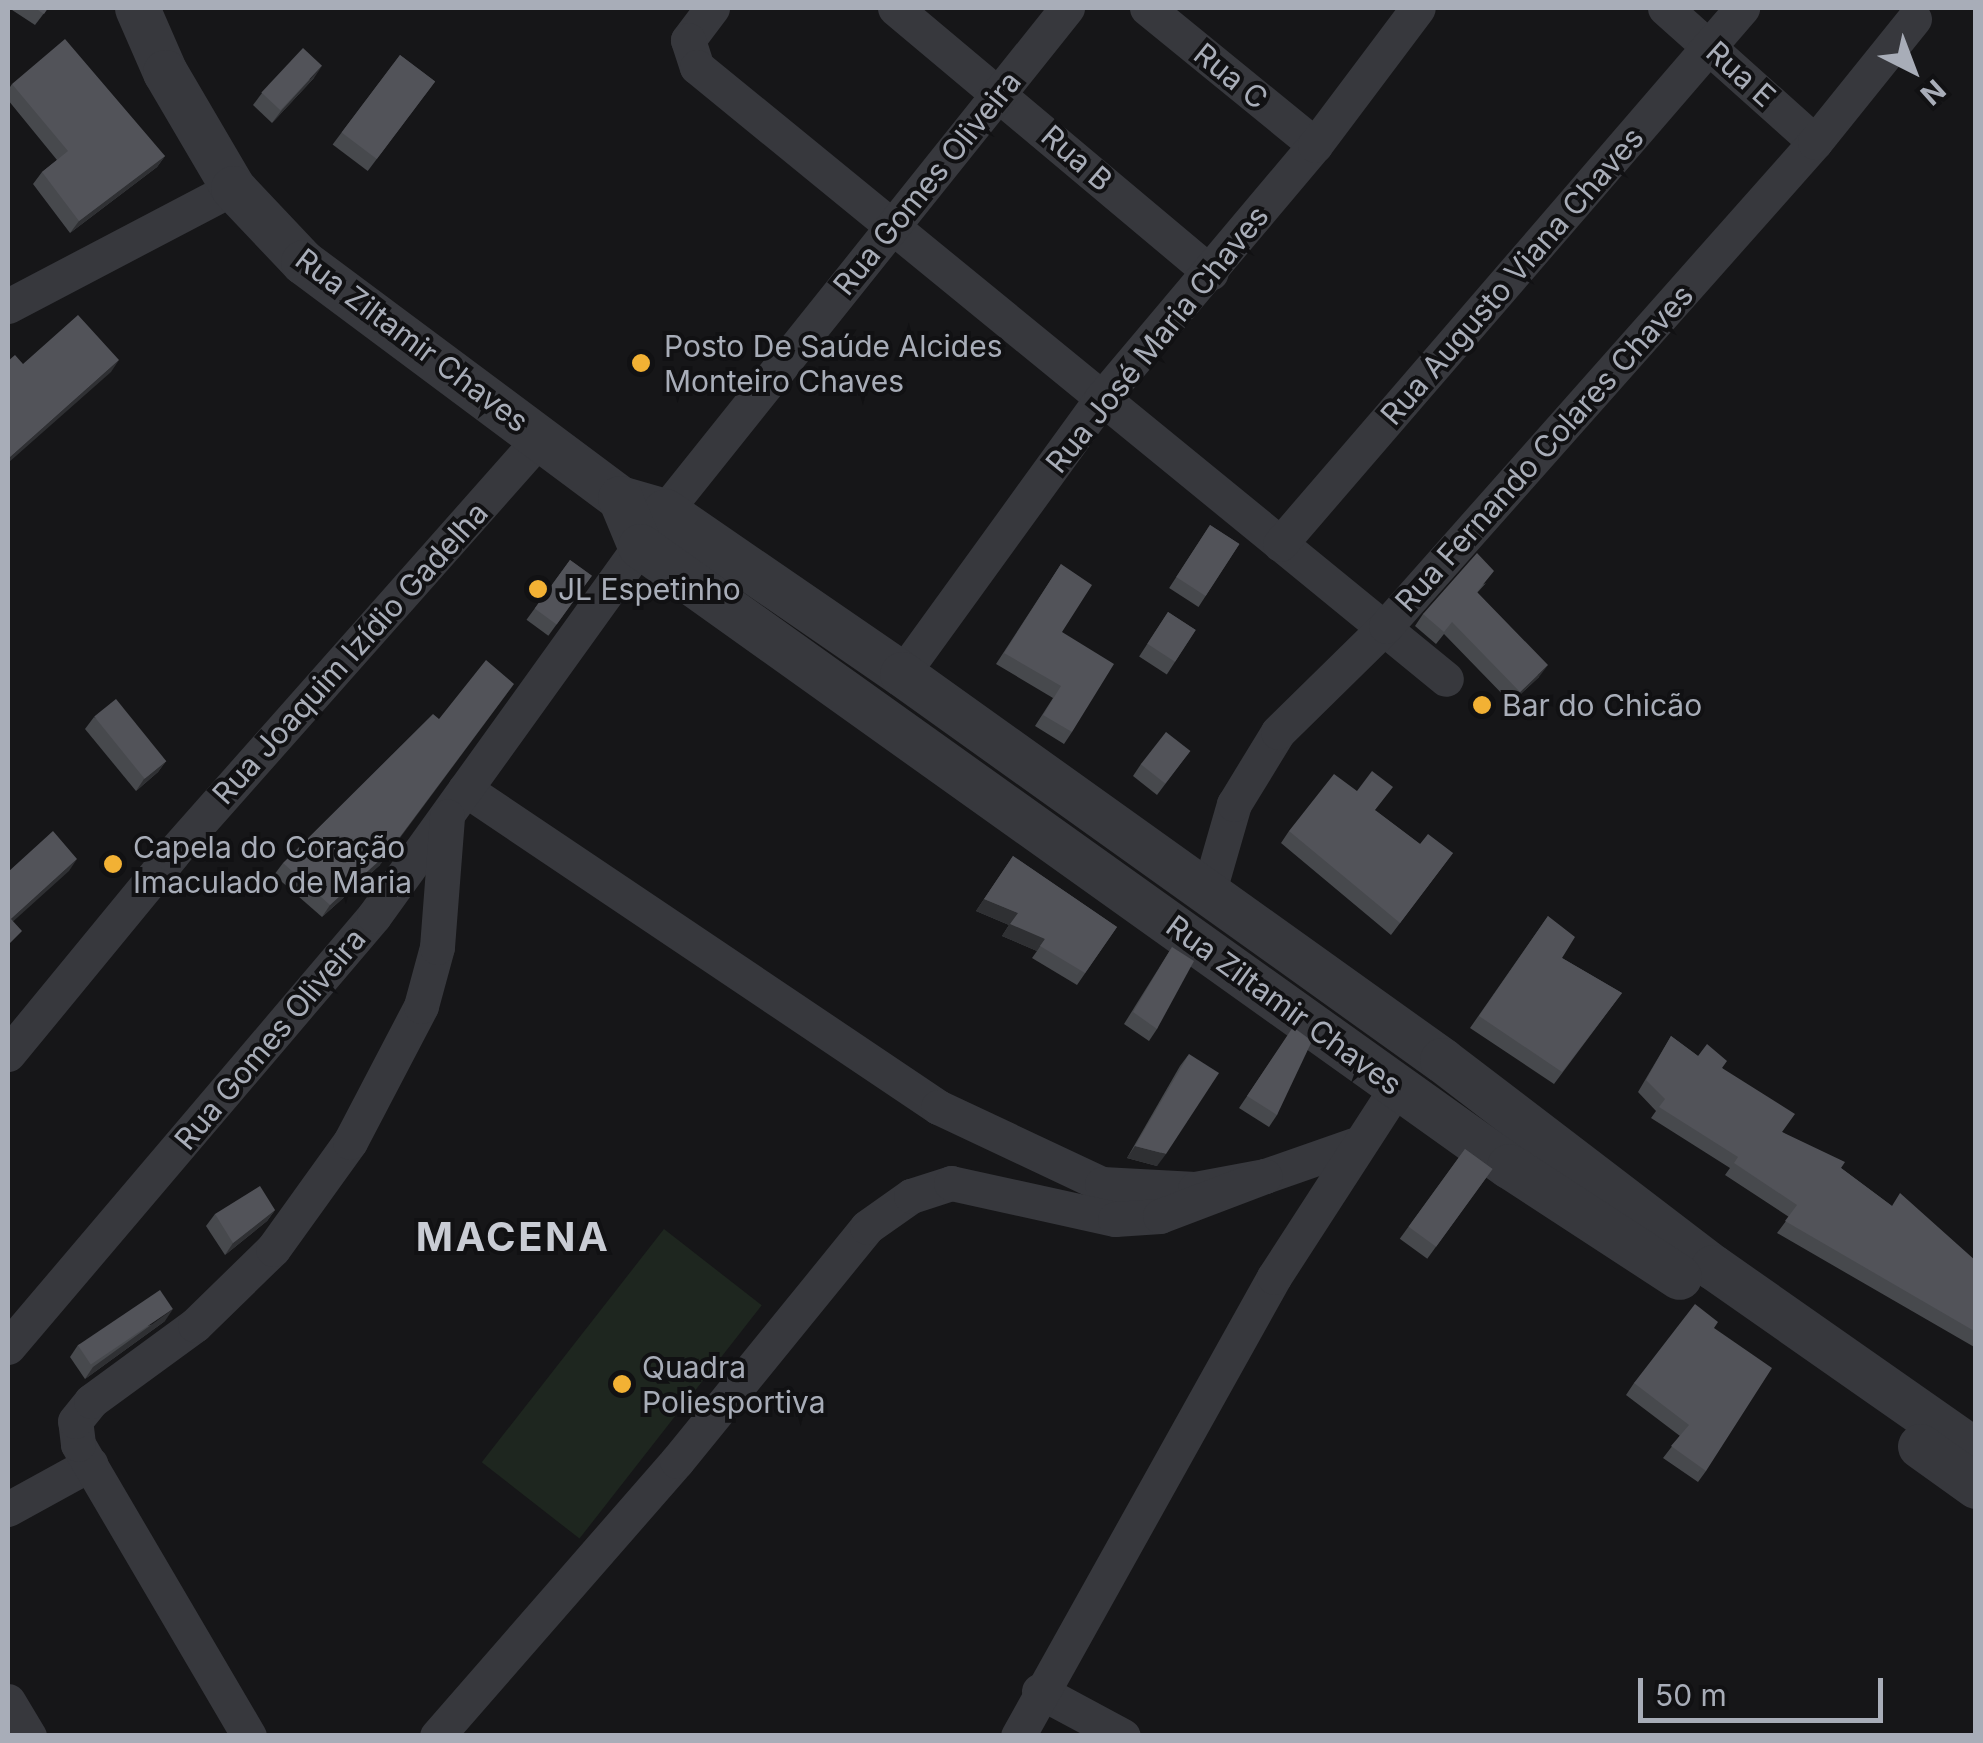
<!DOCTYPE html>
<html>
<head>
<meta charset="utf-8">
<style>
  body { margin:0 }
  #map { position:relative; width:1983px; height:1743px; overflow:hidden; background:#161618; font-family:Inter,sans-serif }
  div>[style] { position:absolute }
  .green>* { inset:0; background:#1e261f; transform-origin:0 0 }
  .minor>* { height:35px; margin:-17.5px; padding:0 17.5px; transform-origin:17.5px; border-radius:17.5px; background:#37383d }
  .tertiary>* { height:45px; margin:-22.5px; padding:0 22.5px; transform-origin:22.5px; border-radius:22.5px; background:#37383d }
  .wall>* { inset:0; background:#47494d; transform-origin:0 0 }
  .shaded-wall>* { inset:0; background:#2f3033 }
  .building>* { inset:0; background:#525359; transform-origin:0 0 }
  .dots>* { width:28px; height:28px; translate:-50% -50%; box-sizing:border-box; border:5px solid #111113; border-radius:50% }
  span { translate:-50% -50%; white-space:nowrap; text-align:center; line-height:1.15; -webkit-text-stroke:8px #111113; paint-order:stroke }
  .street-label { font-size:30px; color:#a8adb8 }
  .poi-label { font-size:30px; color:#a8adb8 }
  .left { translate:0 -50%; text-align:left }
  .district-label { font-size:40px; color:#c9ccd4; font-weight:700; letter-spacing:2.5px }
  .frame { position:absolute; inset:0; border:10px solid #a8adb8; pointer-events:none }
  .north { position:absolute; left:1863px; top:20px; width:100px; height:100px; -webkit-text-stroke:8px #111113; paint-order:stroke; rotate:138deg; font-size:28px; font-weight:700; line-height:40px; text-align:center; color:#a8adb8 }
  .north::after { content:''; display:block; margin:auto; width:35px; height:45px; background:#a8adb8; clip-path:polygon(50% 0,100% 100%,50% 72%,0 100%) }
  .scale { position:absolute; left:1638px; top:1678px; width:245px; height:45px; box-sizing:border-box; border:5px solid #a8adb8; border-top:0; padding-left:12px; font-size:30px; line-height:35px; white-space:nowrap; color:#a8adb8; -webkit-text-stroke:8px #111113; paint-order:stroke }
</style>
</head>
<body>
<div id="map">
  <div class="green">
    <div style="left:664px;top:1229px;width:124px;height:296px;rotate:38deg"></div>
  </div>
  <div class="minor">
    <div style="left:712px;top:8px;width:40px;rotate:127deg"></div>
    <div style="left:688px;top:40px;width:28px;rotate:72deg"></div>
    <div style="left:697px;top:67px;width:967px;rotate:39.25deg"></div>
    <div style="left:895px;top:8px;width:412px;rotate:40deg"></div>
    <div style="left:1147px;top:8px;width:217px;rotate:39.2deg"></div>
    <div style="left:1665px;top:8px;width:201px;rotate:41.8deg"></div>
    <div style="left:8px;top:306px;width:254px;rotate:-27.7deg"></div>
    <div style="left:1280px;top:544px;width:708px;rotate:-49.24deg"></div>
    <div style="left:902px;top:674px;width:339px;rotate:-54.1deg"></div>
    <div style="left:1101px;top:399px;width:332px;rotate:-49.9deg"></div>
    <div style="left:1315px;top:145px;width:171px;rotate:-53.1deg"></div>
    <div style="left:465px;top:789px;width:570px;rotate:33.91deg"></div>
    <div style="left:938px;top:1107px;width:181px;rotate:25.2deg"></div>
    <div style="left:1102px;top:1184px;width:93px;rotate:3.1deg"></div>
    <div style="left:1195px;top:1189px;width:71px;rotate:-10.5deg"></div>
    <div style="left:1265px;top:1176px;width:94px;rotate:-19.2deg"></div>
    <div style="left:1208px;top:894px;width:94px;rotate:-73.9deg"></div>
    <div style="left:1234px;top:804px;width:84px;rotate:-58.6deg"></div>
    <div style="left:1278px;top:732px;width:151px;rotate:-44.5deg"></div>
    <div style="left:1386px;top:626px;width:647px;rotate:-48.45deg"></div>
    <div style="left:1815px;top:142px;width:158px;rotate:-51.2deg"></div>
    <div style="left:8px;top:1054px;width:259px;rotate:-50.6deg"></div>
    <div style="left:172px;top:854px;width:557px;rotate:-48.49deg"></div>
    <div style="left:8px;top:1347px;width:565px;rotate:-49.66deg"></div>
    <div style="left:374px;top:916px;width:499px;rotate:-54.3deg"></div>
    <div style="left:665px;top:511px;width:644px;rotate:-51.37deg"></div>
    <div style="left:8px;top:1509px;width:94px;rotate:-28.8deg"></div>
    <div style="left:1039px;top:1691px;width:95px;rotate:28.2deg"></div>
    <div style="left:8px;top:1701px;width:41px;rotate:59deg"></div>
    <div style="left:249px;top:1736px;width:338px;rotate:-120.4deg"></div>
    <div style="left:78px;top:1444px;width:23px;rotate:-97deg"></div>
    <div style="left:75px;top:1421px;width:26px;rotate:-51deg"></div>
    <div style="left:91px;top:1401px;width:129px;rotate:-36.2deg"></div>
    <div style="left:195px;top:1325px;width:109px;rotate:-44.3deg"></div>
    <div style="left:273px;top:1249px;width:132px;rotate:-54.3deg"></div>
    <div style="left:350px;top:1142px;width:153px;rotate:-62.4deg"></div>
    <div style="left:421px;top:1006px;width:61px;rotate:-74.8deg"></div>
    <div style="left:437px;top:947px;width:131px;rotate:-85.6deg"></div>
    <div style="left:437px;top:1736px;width:365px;rotate:-48.9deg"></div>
    <div style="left:677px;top:1461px;width:301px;rotate:-50.9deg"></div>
    <div style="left:867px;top:1227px;width:54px;rotate:-35.2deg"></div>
    <div style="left:911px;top:1196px;width:42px;rotate:-18deg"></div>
    <div style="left:951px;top:1183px;width:168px;rotate:12.4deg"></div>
    <div style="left:1115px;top:1219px;width:45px;rotate:-3.8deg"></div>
    <div style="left:1160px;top:1216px;width:112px;rotate:-20.9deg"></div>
    <div style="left:1018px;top:1736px;width:526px;rotate:-60.85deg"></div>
    <div style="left:1274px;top:1277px;width:226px;rotate:-57.1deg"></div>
  </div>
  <div class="tertiary">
    <div style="left:137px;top:8px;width:70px;rotate:66.4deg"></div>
    <div style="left:165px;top:72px;width:134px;rotate:59.6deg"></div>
    <div style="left:233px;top:188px;width:102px;rotate:46.6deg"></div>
    <div style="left:303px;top:262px;width:395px;rotate:36.7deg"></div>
    <div style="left:620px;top:498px;width:47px;rotate:16.1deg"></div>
    <div style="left:665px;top:511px;width:288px;rotate:34.5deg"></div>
    <div style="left:902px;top:674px;width:664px;rotate:35.56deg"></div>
    <div style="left:1442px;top:1060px;width:341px;rotate:37.4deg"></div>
    <div style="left:1713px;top:1267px;width:321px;rotate:35deg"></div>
    <div style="left:620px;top:498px;width:52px;rotate:67.4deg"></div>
    <div style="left:640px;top:546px;width:1068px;rotate:35.51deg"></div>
    <div style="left:1509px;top:1166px;width:203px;rotate:33.1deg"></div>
    <div style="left:1920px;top:1446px;width:69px;rotate:35.5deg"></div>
  </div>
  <div class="wall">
    <div style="clip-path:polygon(9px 8px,48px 8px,35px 25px)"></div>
    <div style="left:400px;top:55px;width:44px;height:112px;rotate:37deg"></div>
    <div style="clip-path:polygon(314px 78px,272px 123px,253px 105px,262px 93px)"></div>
    <div style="clip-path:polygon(12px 84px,165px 156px,157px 167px,70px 233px,33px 184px,42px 172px,57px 160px,8px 100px,8px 90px)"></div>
    <div style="left:1210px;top:525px;width:35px;height:75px;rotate:33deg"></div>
    <div style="left:570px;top:560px;width:27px;height:74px;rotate:36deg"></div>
    <div style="clip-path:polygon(1061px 564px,1062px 632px,1072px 732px,1064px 744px,1035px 726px,1053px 698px,996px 664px)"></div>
    <div style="clip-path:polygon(1486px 583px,1477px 593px,1539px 677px,1511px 703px,1444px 634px,1436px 644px,1415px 626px,1423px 614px)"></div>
    <div style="left:1168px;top:612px;width:33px;height:53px;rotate:33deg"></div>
    <div style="clip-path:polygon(94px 717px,166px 761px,158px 772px,136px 791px,85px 729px)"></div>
    <div style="clip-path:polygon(1190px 751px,1157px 795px,1133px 776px,1141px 764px)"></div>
    <div style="clip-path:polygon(1376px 811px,1420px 844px,1453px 853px,1391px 935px,1281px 843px,1289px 831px)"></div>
    <div style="clip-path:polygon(1013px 856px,1117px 927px,1077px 985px,1032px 958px,1037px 951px,1002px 936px,1009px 925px,976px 911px)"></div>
    <div style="clip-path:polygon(283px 863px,380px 865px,322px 917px,274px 875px)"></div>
    <div style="clip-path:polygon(1548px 916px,1562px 958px,1622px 993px,1554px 1084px,1470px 1028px)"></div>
    <div style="clip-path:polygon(1172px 947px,1157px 1029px,1149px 1041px,1124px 1024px)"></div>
    <div style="clip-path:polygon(1293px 1028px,1277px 1115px,1269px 1127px,1239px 1108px)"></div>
    <div style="clip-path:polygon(1671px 1036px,1698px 1056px,1722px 1068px,1782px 1132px,1841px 1168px,1892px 1206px,1976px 1261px,1976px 1348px,1777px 1233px,1789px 1217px,1725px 1175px,1730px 1168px,1651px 1118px,1656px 1111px,1638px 1092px)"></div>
    <div style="clip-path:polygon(1189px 1054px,1157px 1166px,1127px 1158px,1180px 1066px)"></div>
    <div style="left:1465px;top:1149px;width:34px;height:111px;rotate:36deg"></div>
    <div style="clip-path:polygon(275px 1210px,267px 1221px,225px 1255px,206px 1226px,215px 1214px)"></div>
    <div style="clip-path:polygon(165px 1321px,85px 1379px,70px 1357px,78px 1345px)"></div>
    <div style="clip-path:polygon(1714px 1328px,1706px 1471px,1698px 1482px,1663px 1458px,1680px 1436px,1626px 1395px,1634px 1383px)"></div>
  </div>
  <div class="shaded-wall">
    <div style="clip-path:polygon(322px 66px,314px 78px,272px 123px,281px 111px)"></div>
    <div style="clip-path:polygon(165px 156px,157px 167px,70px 233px,79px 221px)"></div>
    <div style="clip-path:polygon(119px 360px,111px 372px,8px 463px,8px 459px)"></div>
    <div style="clip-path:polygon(1548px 665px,1539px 677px,1511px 703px,1520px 692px)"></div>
    <div style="clip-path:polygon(514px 684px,380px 865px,322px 917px,330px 905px)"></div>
    <div style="clip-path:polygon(166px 761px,158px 772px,136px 791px,144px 779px)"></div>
    <div style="clip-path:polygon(77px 859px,69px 871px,8px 926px,11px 919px)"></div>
    <div style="clip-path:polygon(984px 899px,1018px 913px,1045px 939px,1037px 951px,1002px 936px,1009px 925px,976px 911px)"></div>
    <div style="clip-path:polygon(1135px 1146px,1166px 1154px,1157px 1166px,1127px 1158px)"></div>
    <div style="clip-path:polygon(275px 1210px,267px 1221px,225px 1255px,233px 1243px)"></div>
    <div style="clip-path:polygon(173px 1309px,165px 1321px,85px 1379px,93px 1367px)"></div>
  </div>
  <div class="building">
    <div style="clip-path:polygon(35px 8px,48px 8px,44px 14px)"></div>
    <div style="clip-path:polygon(65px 39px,165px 156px,79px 221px,42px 172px,68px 151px,12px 84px)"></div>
    <div style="left:303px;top:48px;width:26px;height:61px;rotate:43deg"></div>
    <div style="left:400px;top:55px;width:44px;height:97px;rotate:37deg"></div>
    <div style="clip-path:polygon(78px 315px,119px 360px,8px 459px,8px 361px,15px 355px,23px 364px)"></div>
    <div style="left:1210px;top:525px;width:35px;height:62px;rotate:33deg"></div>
    <div style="clip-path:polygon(1477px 553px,1494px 571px,1477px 592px,1548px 665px,1520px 692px,1452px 622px,1444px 632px,1423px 614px)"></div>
    <div style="left:570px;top:560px;width:27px;height:60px;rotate:36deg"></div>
    <div style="clip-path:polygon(1061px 564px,1092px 585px,1062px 632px,1114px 664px,1072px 732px,1043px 715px,1061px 686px,1004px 653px)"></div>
    <div style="left:1168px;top:612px;width:33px;height:38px;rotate:33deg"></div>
    <div style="clip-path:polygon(486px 660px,514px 684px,388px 853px,330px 905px,283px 863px,433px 714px,439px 719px)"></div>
    <div style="left:116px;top:699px;width:80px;height:28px;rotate:51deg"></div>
    <div style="left:1166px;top:732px;width:31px;height:41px;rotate:38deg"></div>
    <div style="clip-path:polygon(1372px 771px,1393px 787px,1375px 810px,1420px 844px,1428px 834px,1453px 853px,1400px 923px,1289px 831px,1334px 774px,1357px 791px)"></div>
    <div style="clip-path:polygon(53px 831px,77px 859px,11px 919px,22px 931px,8px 945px,8px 872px)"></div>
    <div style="clip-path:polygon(1013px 856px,1117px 927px,1085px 973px,1040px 946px,1045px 939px,1010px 924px,1018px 913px,984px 899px)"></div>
    <div style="clip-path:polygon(1548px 916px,1575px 937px,1562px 958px,1622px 993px,1562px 1072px,1479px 1016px)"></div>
    <div style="clip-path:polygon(1172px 947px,1194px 961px,1157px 1029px,1133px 1012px)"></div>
    <div style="clip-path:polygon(1293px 1027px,1312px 1041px,1277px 1115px,1247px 1096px)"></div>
    <div style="clip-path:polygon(1671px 1036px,1698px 1056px,1707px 1044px,1727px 1061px,1722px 1068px,1795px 1114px,1782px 1132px,1845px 1162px,1841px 1168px,1892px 1206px,1900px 1193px,1976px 1261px,1976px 1332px,1785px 1221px,1797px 1205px,1734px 1163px,1738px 1157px,1659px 1107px,1665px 1099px,1646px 1080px)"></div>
    <div style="clip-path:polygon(1189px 1054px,1219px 1073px,1166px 1154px,1135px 1146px)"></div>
    <div style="left:1465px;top:1149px;width:34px;height:96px;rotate:36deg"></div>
    <div style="clip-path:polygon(260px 1186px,275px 1210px,233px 1243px,215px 1214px)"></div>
    <div style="left:160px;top:1290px;width:23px;height:99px;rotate:56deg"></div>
    <div style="clip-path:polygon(1695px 1304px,1718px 1322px,1714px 1328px,1772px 1368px,1706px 1471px,1671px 1446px,1689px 1425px,1634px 1383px)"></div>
  </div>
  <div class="dots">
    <div style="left:641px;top:363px;background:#f2b134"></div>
    <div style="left:538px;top:589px;background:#f2b134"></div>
    <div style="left:1482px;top:705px;background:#f2b134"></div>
    <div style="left:113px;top:864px;background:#f2b134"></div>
    <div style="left:622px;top:1384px;background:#f2b134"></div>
  </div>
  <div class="street-label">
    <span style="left:1741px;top:74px;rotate:42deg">Rua E</span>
    <span style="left:1231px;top:76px;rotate:39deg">Rua C</span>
    <span style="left:1077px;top:158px;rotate:41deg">Rua B</span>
    <span style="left:927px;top:183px;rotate:-51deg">Rua Gomes Oliveira</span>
    <span style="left:1512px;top:276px;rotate:-49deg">Rua Augusto Viana Chaves</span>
    <span style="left:1157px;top:339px;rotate:-51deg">Rua José Maria Chaves</span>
    <span style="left:412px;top:340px;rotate:37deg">Rua Ziltamir Chaves</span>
    <span style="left:1544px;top:448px;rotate:-48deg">Rua Fernando Colares Chaves</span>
    <span style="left:350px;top:653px;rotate:-48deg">Rua Joaquim Izídio Gadelha</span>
    <span style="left:1284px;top:1005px;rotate:36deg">Rua Ziltamir Chaves</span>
    <span style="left:270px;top:1039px;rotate:-50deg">Rua Gomes Oliveira</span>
  </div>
  <div class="poi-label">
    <span class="left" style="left:664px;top:363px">Posto De Saúde Alcides<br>Monteiro Chaves</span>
    <span class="left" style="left:558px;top:589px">JL Espetinho</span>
    <span class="left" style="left:1502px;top:705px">Bar do Chicão</span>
    <span class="left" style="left:133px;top:864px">Capela do Coração<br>Imaculado de Maria</span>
    <span class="left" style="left:642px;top:1384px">Quadra<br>Poliesportiva</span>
  </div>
  <div class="district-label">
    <span style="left:513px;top:1237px">MACENA</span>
  </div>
  <div class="frame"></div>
  <div class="north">N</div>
  <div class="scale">50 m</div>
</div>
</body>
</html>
